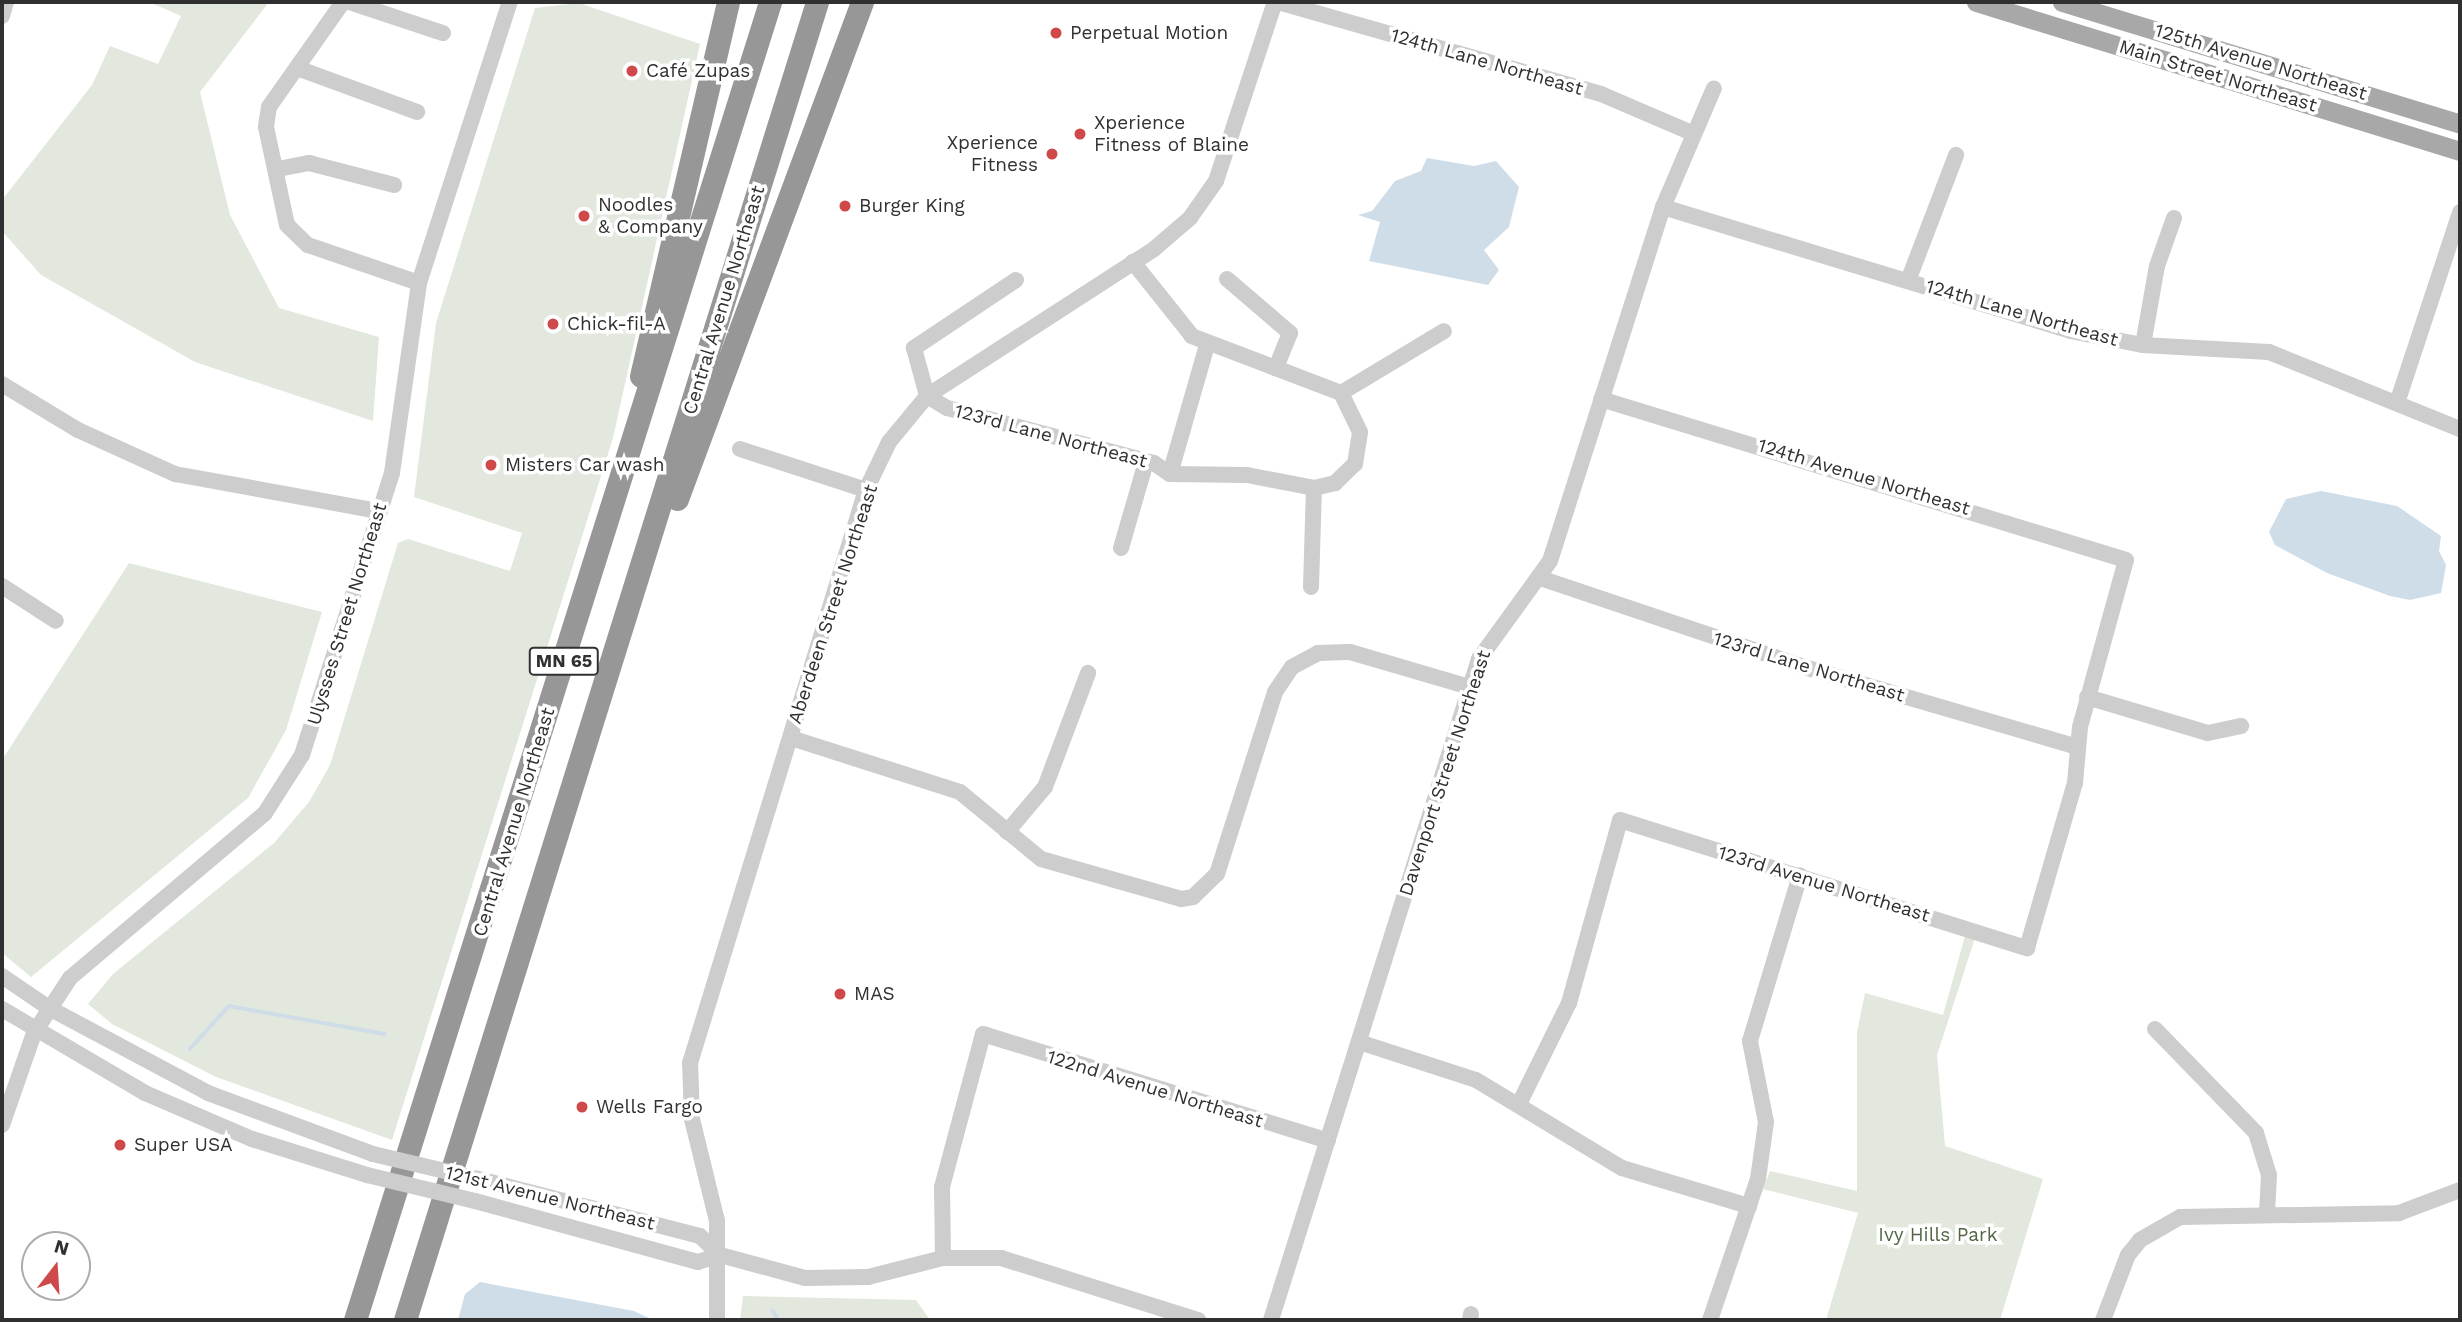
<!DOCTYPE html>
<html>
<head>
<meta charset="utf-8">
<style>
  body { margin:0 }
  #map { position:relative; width:2462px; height:1322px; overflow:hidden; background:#fff; font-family:"Work Sans",sans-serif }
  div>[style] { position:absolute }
  .green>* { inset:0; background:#e2e8dd }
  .water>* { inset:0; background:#cfdde8 }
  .stream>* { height:3.5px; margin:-1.75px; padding:0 1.75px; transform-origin:1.75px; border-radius:1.75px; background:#cfdde8 }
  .minor>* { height:16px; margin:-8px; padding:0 8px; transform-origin:8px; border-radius:8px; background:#cdcdcd }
  .major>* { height:19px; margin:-9.5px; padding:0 9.5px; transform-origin:9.5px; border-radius:9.5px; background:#a8a8a8 }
  .highway>* { height:23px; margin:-11.5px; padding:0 11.5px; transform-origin:11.5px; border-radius:11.5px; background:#979797 }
  .minor-bridge>* { height:16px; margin:-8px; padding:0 8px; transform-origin:8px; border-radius:8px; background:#cdcdcd }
  .dots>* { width:19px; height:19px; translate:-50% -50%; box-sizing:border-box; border:4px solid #fff; border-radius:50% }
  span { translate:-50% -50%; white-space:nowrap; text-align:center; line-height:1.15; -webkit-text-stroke:7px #fff; paint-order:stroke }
  .shield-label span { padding:2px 5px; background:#fff; border:2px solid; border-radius:5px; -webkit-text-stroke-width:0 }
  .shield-label { font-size:18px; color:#303030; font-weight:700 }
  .poi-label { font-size:19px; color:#303030 }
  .left { translate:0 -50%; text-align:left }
  .right { translate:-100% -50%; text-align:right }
  .street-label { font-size:19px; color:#303030 }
  .park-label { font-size:19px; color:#516743 }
  .frame { position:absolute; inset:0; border:4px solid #303030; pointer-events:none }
  .north { position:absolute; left:21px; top:1231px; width:70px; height:70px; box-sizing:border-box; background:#fff; border:2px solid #acacac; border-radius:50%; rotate:17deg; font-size:19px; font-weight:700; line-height:28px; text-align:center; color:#303030 }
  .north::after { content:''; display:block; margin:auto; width:24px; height:32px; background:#d0494a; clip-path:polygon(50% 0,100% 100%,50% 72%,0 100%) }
</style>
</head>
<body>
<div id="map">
  <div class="green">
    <div style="clip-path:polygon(149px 2px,269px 2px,200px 92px,230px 215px,279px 308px,379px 337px,373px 421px,195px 362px,41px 275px,2px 231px,2px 200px,92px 85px,110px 46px,158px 64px,181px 16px)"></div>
    <div style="clip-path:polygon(579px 3px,700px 44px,613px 438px,392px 1140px,216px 1077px,112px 1024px,88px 1004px,113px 974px,274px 843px,309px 802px,330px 765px,398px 543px,408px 539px,510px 571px,522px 533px,414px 497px,436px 323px,535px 8px)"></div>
    <div style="clip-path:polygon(129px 563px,322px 612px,286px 730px,248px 798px,31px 977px,2px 953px,2px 760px)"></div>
    <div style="clip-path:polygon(1965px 936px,1975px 938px,1937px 1055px,1945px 1146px,2043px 1179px,2000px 1320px,1826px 1320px,1858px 1213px,1763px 1189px,1770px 1171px,1857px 1191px,1857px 1032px,1865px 993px,1943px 1015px)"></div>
    <div style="clip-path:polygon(743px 1296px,916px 1300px,930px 1320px,740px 1320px)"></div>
  </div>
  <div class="water">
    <div style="clip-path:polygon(1427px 158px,1474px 166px,1496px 161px,1519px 187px,1509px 227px,1484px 250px,1499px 270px,1488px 285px,1369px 261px,1380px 222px,1358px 215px,1372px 211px,1395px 181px,1421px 171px)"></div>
    <div style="clip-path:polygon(2321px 491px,2397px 506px,2441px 536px,2439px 551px,2446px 565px,2441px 593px,2410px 600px,2390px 596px,2327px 573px,2275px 545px,2269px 532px,2286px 499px)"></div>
    <div style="clip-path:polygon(480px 1282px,634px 1311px,653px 1320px,458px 1320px,465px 1294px)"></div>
  </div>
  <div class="stream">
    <div style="left:190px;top:1049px;width:58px;rotate:-47.8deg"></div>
    <div style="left:229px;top:1006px;width:158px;rotate:10.2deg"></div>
    <div style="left:773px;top:1311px;width:11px;rotate:56deg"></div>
  </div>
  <div class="minor">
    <div style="left:343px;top:2px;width:128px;rotate:125.2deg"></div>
    <div style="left:269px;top:107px;width:20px;rotate:99deg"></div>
    <div style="left:266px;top:127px;width:100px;rotate:77.9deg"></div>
    <div style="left:287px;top:225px;width:29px;rotate:44deg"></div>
    <div style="left:308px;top:245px;width:117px;rotate:18.9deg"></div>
    <div style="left:349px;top:2px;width:99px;rotate:18.3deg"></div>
    <div style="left:1278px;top:2px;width:336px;rotate:15.9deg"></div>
    <div style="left:1601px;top:94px;width:99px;rotate:23.2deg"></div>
    <div style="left:2px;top:16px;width:15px;rotate:-74deg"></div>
    <div style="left:297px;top:68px;width:128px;rotate:20.1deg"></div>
    <div style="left:278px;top:169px;width:32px;rotate:-11deg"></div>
    <div style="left:309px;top:163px;width:88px;rotate:14.5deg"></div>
    <div style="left:1663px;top:207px;width:425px;rotate:16.9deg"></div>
    <div style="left:2070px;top:331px;width:74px;rotate:10.9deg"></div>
    <div style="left:2143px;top:345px;width:126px;rotate:3.2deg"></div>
    <div style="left:2269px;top:352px;width:206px;rotate:22deg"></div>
    <div style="left:1227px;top:279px;width:83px;rotate:40.6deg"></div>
    <div style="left:1290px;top:333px;width:38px;rotate:112deg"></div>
    <div style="left:1016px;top:280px;width:123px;rotate:146.3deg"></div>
    <div style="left:914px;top:348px;width:50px;rotate:74.8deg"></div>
    <div style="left:927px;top:396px;width:23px;rotate:31deg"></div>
    <div style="left:947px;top:408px;width:214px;rotate:14.9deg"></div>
    <div style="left:1154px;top:463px;width:19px;rotate:35deg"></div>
    <div style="left:1170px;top:474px;width:77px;rotate:0.7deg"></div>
    <div style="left:1247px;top:475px;width:68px;rotate:11deg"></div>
    <div style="left:1314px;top:488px;width:22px;rotate:-13deg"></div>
    <div style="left:1335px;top:483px;width:28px;rotate:-44deg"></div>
    <div style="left:1355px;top:464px;width:32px;rotate:-81deg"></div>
    <div style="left:1360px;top:432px;width:43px;rotate:-116deg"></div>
    <div style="left:1341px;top:393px;width:160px;rotate:-159.1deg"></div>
    <div style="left:1192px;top:336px;width:95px;rotate:-128.6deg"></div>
    <div style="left:1908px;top:281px;width:135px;rotate:-69.1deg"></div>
    <div style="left:2143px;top:345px;width:80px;rotate:-80deg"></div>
    <div style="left:2157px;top:266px;width:51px;rotate:-70.5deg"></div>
    <div style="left:2px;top:384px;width:89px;rotate:31.2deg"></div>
    <div style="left:78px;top:430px;width:107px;rotate:24.4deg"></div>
    <div style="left:175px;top:474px;width:207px;rotate:10.3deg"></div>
    <div style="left:1341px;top:393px;width:120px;rotate:-31deg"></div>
    <div style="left:2398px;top:400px;width:198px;rotate:-71.7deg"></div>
    <div style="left:740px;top:449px;width:133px;rotate:18deg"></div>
    <div style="left:1170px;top:474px;width:134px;rotate:-74deg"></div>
    <div style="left:1121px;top:548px;width:90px;rotate:-73.8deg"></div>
    <div style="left:1543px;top:579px;width:275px;rotate:18.6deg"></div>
    <div style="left:1804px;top:667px;width:285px;rotate:16.3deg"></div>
    <div style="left:2px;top:586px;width:64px;rotate:32.9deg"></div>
    <div style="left:1311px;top:587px;width:99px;rotate:-88.3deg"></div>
    <div style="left:2087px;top:697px;width:126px;rotate:16.6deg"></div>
    <div style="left:2208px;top:733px;width:34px;rotate:-12deg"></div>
    <div style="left:791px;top:738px;width:177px;rotate:17.7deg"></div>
    <div style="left:960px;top:792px;width:105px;rotate:39.6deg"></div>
    <div style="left:1041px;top:859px;width:146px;rotate:15.9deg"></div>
    <div style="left:1181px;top:899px;width:12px;rotate:-9deg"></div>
    <div style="left:1193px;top:897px;width:33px;rotate:-44deg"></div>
    <div style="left:1217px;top:874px;width:191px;rotate:-72.3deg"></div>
    <div style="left:1275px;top:692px;width:30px;rotate:-56deg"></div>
    <div style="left:1292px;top:667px;width:30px;rotate:-28deg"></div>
    <div style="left:1318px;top:653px;width:32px;rotate:-2deg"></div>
    <div style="left:1350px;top:652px;width:125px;rotate:16.3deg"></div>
    <div style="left:1007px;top:832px;width:59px;rotate:-49.8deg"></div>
    <div style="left:1045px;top:787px;width:122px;rotate:-69.3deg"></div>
    <div style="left:2px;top:976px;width:57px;rotate:34.2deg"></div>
    <div style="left:49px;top:1008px;width:180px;rotate:28.1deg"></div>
    <div style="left:208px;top:1093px;width:176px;rotate:20.3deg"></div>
    <div style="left:2px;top:1009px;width:166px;rotate:30.4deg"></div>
    <div style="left:145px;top:1093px;width:116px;rotate:23.3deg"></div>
    <div style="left:252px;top:1139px;width:121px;rotate:17.4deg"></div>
    <div style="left:2155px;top:1029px;width:145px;rotate:45.8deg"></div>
    <div style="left:2256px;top:1133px;width:44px;rotate:72.8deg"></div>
    <div style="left:2269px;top:1175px;width:37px;rotate:93deg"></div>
    <div style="left:1359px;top:1042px;width:123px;rotate:18deg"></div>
    <div style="left:1476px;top:1080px;width:170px;rotate:31.1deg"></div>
    <div style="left:1622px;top:1168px;width:133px;rotate:16.7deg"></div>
    <div style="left:1519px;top:1104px;width:113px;rotate:-63.7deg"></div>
    <div style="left:1569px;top:1003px;width:190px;rotate:-74.4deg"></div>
    <div style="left:1620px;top:820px;width:427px;rotate:17.5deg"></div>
    <div style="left:2027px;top:948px;width:172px;rotate:-73.8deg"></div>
    <div style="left:2075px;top:783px;width:56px;rotate:-84.9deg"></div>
    <div style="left:2080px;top:727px;width:173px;rotate:-74.6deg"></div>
    <div style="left:2126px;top:560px;width:549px;rotate:-162.95deg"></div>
    <div style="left:2px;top:1125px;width:97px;rotate:-70.8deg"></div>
    <div style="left:34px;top:1033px;width:66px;rotate:-56.8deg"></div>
    <div style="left:70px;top:978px;width:255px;rotate:-40.2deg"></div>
    <div style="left:265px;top:813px;width:69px;rotate:-57.5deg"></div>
    <div style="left:302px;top:755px;width:296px;rotate:-72.3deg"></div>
    <div style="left:392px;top:473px;width:192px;rotate:-81.9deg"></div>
    <div style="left:419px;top:283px;width:295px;rotate:-72.1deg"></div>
    <div style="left:483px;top:1180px;width:224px;rotate:14.5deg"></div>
    <div style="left:700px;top:1236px;width:28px;rotate:44deg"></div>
    <div style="left:720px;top:1255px;width:88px;rotate:15.1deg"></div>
    <div style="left:805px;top:1278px;width:63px;rotate:-0.9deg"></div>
    <div style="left:868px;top:1277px;width:77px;rotate:-14.2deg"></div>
    <div style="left:943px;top:1258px;width:58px"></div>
    <div style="left:1001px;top:1258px;width:207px;rotate:17.5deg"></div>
    <div style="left:475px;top:1201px;width:231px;rotate:15.3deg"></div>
    <div style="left:698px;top:1262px;width:23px;rotate:-18deg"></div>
    <div style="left:943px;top:1258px;width:71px;rotate:-90.8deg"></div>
    <div style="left:942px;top:1187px;width:158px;rotate:-75deg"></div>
    <div style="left:983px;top:1034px;width:361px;rotate:17.2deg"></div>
    <div style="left:717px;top:1320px;width:99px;rotate:-90deg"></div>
    <div style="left:717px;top:1221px;width:105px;rotate:-103.8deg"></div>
    <div style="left:692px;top:1119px;width:56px;rotate:-92deg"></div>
    <div style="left:690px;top:1063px;width:599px;rotate:-72.93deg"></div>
    <div style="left:866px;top:490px;width:53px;rotate:-64.4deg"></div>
    <div style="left:889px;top:442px;width:60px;rotate:-50.4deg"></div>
    <div style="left:927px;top:396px;width:270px;rotate:-32.9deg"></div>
    <div style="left:1154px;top:249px;width:48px;rotate:-40.7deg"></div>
    <div style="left:1190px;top:218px;width:45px;rotate:-54.9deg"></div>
    <div style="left:1216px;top:181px;width:188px;rotate:-71.8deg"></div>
    <div style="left:1271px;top:1320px;width:693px;rotate:-72.53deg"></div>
    <div style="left:1479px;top:659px;width:121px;rotate:-54.1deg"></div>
    <div style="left:1550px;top:561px;width:372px;rotate:-72.3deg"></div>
    <div style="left:1663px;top:207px;width:129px;rotate:-66.8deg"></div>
    <div style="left:1470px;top:1320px;width:6px;rotate:-81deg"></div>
    <div style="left:1710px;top:1320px;width:149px;rotate:-71.2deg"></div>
    <div style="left:1758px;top:1179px;width:58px;rotate:-82deg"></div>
    <div style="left:1766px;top:1122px;width:83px;rotate:-101.2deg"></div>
    <div style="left:1750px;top:1041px;width:173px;rotate:-73.2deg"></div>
    <div style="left:2103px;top:1320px;width:70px;rotate:-69deg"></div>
    <div style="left:2128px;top:1255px;width:19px;rotate:-51deg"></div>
    <div style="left:2140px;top:1240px;width:46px;rotate:-29.9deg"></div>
    <div style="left:2180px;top:1217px;width:219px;rotate:-1deg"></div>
    <div style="left:2399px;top:1213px;width:65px;rotate:-20.7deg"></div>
  </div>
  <div class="major">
    <div style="left:1976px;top:2px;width:506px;rotate:17.11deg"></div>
    <div style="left:2062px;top:2px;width:416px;rotate:17deg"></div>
  </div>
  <div class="highway">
    <div style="left:641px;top:376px;width:384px;rotate:-76.9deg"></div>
    <div style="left:677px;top:499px;width:530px;rotate:-69.58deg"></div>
    <div style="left:355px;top:1320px;width:1382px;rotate:-72.52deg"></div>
    <div style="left:405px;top:1320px;width:1381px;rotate:-72.64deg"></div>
  </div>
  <div class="minor-bridge">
    <div style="left:373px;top:1154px;width:113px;rotate:13.3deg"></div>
    <div style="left:367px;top:1175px;width:111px;rotate:13.5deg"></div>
  </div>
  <div class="dots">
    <div style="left:1056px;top:33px;background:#d0494a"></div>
    <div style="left:632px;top:71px;background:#d0494a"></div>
    <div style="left:1080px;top:134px;background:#d0494a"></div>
    <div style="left:1052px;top:154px;background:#d0494a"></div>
    <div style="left:845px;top:206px;background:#d0494a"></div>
    <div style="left:584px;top:216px;background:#d0494a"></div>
    <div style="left:553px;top:324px;background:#d0494a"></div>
    <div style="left:491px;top:465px;background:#d0494a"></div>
    <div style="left:840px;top:994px;background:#d0494a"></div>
    <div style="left:582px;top:1107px;background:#d0494a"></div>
    <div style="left:120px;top:1145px;background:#d0494a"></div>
  </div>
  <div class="shield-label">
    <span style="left:564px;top:661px">MN 65</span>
  </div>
  <div class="poi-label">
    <span class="left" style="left:1070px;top:33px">Perpetual Motion</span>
    <span class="left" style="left:646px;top:71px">Café Zupas</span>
    <span class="left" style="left:1094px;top:134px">Xperience<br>Fitness of Blaine</span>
    <span class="right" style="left:1038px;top:154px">Xperience<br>Fitness</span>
    <span class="left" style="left:598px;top:216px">Noodles<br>&amp; Company</span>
    <span class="left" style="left:859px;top:206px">Burger King</span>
    <span class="left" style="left:567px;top:324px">Chick-fil-A</span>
    <span class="left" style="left:505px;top:465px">Misters Car wash</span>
    <span class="left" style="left:854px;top:994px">MAS</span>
    <span class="left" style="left:596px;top:1107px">Wells Fargo</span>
    <span class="left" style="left:134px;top:1145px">Super USA</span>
  </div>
  <div class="street-label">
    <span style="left:1487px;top:62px;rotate:16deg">124th Lane Northeast</span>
    <span style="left:2261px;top:62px;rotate:17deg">125th Avenue Northeast</span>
    <span style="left:2218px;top:76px;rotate:17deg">Main Street Northeast</span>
    <span style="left:724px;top:300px;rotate:-73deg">Central Avenue Northeast</span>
    <span style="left:2022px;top:313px;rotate:16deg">124th Lane Northeast</span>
    <span style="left:1051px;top:436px;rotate:15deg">123rd Lane Northeast</span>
    <span style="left:1864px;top:477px;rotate:17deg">124th Avenue Northeast</span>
    <span style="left:833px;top:604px;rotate:-72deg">Aberdeen Street Northeast</span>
    <span style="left:347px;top:614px;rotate:-73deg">Ulysses Street Northeast</span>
    <span style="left:1809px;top:667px;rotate:17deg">123rd Lane Northeast</span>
    <span style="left:1445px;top:773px;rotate:-72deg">Davenport Street Northeast</span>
    <span style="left:514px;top:822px;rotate:-73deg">Central Avenue Northeast</span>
    <span style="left:1824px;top:884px;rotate:17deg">123rd Avenue Northeast</span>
    <span style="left:1155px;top:1089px;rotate:17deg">122nd Avenue Northeast</span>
    <span style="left:550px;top:1198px;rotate:14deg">121st Avenue Northeast</span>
  </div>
  <div class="park-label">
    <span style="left:1938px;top:1235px">Ivy Hills Park</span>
  </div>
  <div class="frame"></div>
  <div class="north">N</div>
</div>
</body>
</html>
